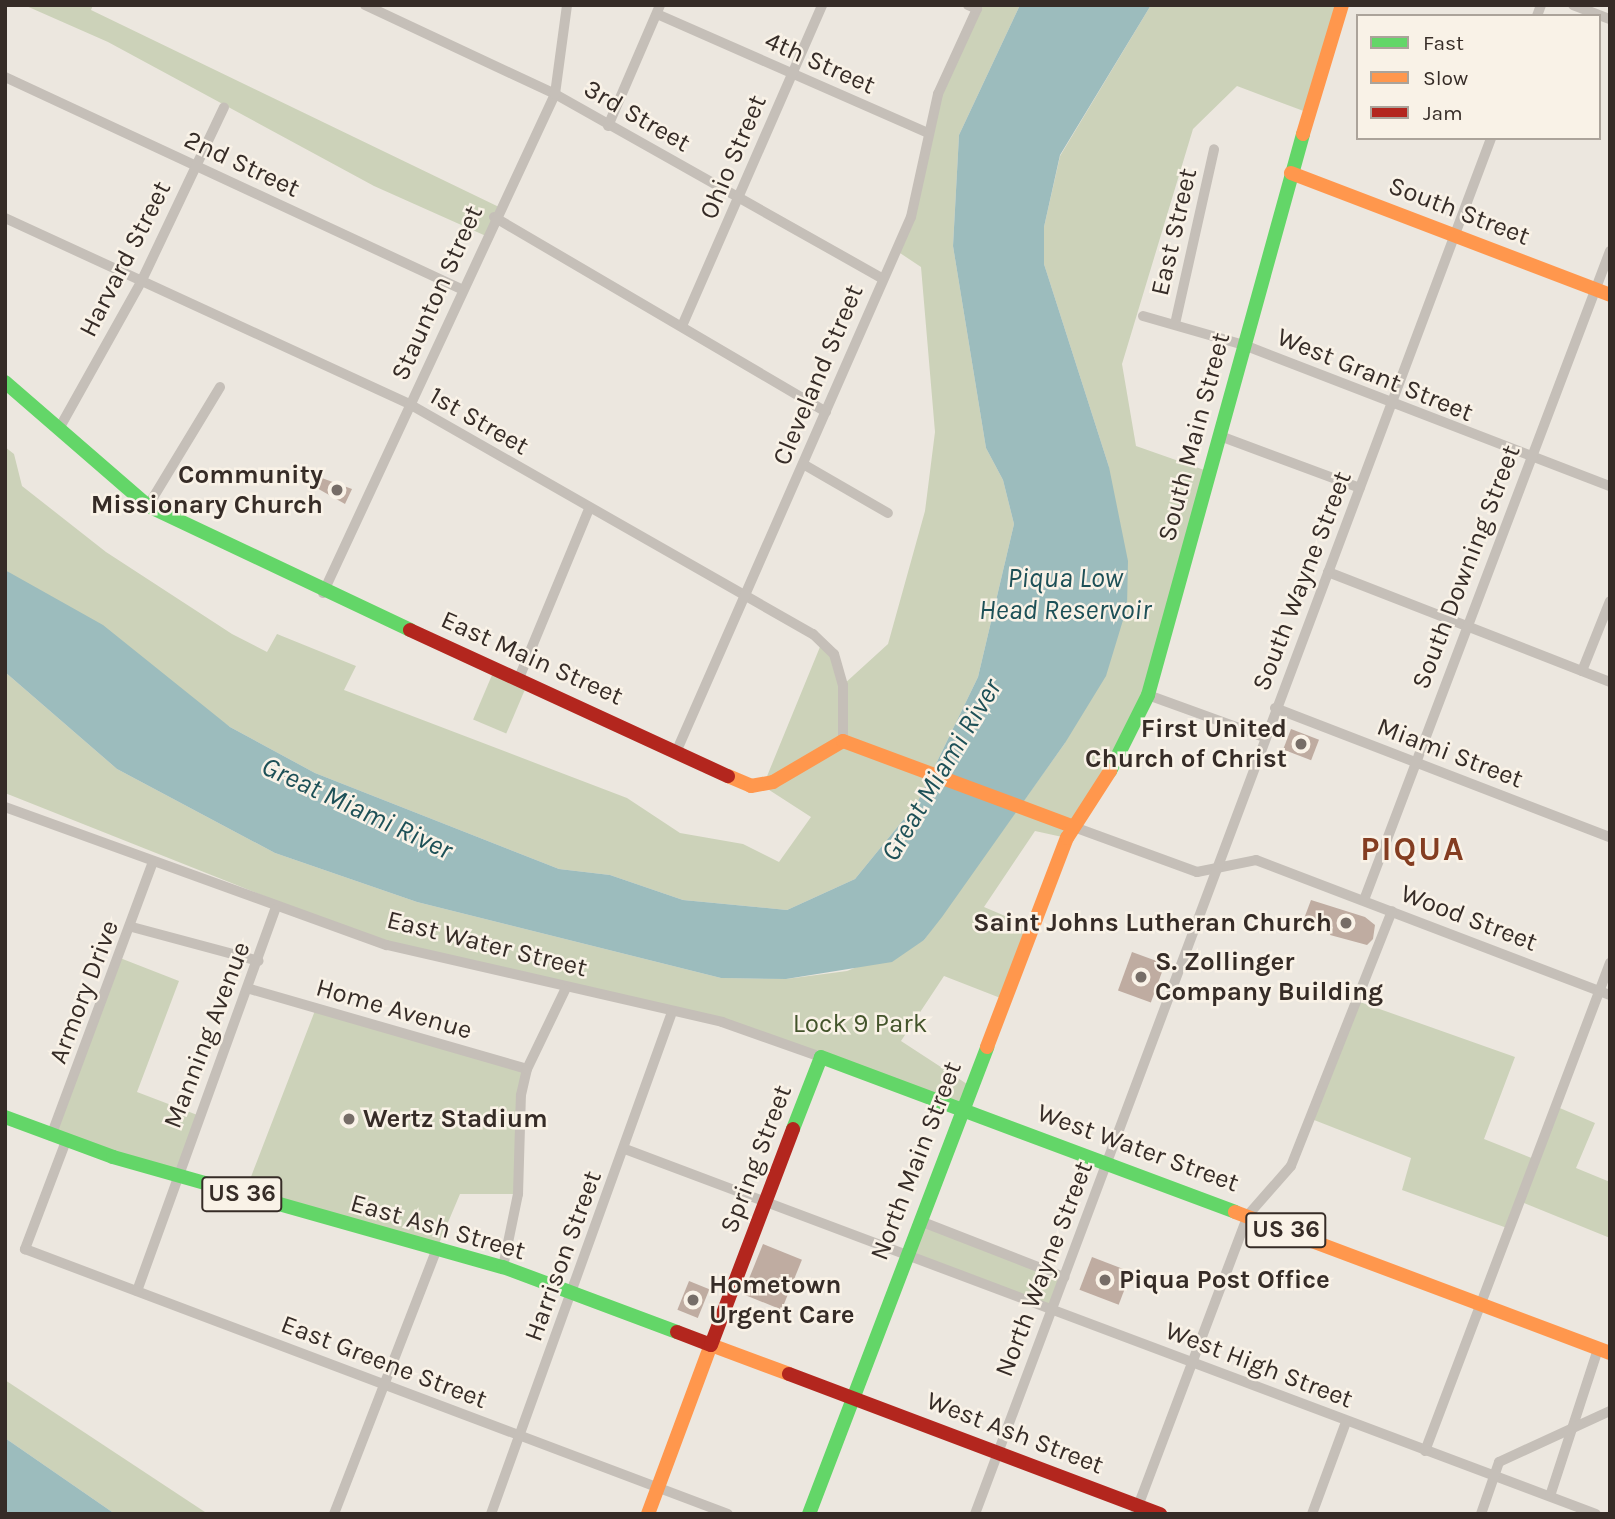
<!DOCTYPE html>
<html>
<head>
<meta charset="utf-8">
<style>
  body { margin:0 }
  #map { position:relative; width:1615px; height:1519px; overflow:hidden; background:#ece7df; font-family:Karla,sans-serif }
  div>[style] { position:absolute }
  .green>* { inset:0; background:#ccd2b9; transform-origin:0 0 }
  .water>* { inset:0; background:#9cbcbd }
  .building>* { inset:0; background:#bfaca1; transform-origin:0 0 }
  .street>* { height:10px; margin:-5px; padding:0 5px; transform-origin:5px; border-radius:5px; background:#c5bfb8 }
  .fast>* { height:14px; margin:-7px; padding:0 7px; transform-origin:7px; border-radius:7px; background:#63d668 }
  .slow>* { height:14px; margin:-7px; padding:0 7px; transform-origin:7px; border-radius:7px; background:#ff974d }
  .jam>* { height:14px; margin:-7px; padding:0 7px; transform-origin:7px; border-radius:7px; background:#b3261e }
  .dots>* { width:19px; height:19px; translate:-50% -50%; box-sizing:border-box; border:4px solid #f9f2e7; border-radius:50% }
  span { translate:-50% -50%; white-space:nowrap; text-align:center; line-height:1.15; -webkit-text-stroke:5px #f9f2e7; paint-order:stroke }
  .shield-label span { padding:2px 5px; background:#f9f2e7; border:2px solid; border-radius:5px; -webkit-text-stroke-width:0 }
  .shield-label { font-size:24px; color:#362c27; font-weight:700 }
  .street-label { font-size:26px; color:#362c27 }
  .poi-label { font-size:26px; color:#362c27; font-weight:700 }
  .right { translate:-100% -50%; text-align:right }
  .left { translate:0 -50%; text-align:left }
  .park-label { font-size:26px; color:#43542b }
  .water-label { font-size:28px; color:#1d5057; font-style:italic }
  .district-label { font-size:33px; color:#843d21; font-weight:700; letter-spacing:2px }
  .frame { position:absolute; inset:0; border:7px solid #362c27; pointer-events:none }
  .legend { position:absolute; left:1356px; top:14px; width:245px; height:126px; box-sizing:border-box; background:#f9f2e7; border:2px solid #aba39a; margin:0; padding:9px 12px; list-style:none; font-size:21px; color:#362c27 }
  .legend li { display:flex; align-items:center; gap:14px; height:35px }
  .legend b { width:35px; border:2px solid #aba39a }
</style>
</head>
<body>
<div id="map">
  <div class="green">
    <div style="clip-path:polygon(24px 5px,93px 5px,91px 10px,499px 207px,486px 236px,374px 186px,108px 42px)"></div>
    <div style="clip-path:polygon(968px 5px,1020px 5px,959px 135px,953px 246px,986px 448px,1003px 480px,1014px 524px,978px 677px,917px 803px,855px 879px,787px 910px,683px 900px,610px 875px,559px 869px,315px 773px,230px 727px,5px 570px,5px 447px,14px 454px,22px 486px,106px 552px,232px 634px,267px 652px,277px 634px,356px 666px,344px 690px,627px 798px,680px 833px,743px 844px,779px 862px,811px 817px,763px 786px,822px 642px,834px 654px,843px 685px,888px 644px,925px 511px,935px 432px,921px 267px,897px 251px,911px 217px,938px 94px,976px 9px)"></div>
    <div style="clip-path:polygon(1151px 5px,1342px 5px,1309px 113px,1237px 86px,1193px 129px,1122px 364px,1136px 446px,1210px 472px,1148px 695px,1067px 838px,1035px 831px,984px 907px,1031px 927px,1003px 999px,944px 976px,901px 1041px,970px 1086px,962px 1108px,766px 1036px,387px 945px,5px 793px,5px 672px,117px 769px,275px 853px,417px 902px,721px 978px,786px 979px,847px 971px,924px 940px,1065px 743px,1109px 467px,1044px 264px,1044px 227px,1060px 156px)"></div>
    <div style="left:495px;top:668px;width:36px;height:56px;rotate:23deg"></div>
    <div style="clip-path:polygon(120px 958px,179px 981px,137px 1092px,200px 1116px,177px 1176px,51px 1136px)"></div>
    <div style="clip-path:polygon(1357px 1001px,1515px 1057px,1484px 1139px,1534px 1159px,1555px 1106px,1595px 1123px,1576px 1168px,1610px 1182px,1610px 1238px,1519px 1201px,1507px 1228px,1402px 1190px,1411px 1158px,1309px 1118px)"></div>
    <div style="clip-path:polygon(316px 1008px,527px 1069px,518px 1194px,460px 1194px,438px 1246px,244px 1195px)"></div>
    <div style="left:920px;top:1221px;width:155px;height:39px;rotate:21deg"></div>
    <div style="clip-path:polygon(5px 1380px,208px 1514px,115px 1514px,5px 1438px)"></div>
  </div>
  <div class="water">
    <div style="clip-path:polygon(1020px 5px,1151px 5px,1060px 155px,1044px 227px,1044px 264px,1109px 467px,1128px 561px,1127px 607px,1106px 676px,1065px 743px,942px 917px,924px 940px,892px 962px,786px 979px,721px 978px,417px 902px,275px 853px,117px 769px,5px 672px,5px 570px,103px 625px,230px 727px,315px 773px,559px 869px,610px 875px,683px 900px,787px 910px,855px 879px,917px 803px,978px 677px,1014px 524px,1003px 480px,986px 448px,953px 246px,959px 135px)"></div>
    <div style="clip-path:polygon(5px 1438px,115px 1514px,5px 1514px)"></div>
  </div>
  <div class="building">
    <div style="clip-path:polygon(319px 477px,352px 489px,345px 504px,315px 487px)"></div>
    <div style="left:1291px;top:729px;width:30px;height:22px;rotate:21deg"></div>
    <div style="clip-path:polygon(1311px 900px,1365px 917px,1375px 925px,1373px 939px,1367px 945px,1330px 935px,1333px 927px,1320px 922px,1317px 929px,1302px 924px)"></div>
    <div style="left:1132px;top:952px;width:35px;height:41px;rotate:20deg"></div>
    <div style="left:763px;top:1244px;width:42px;height:54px;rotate:22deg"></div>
    <div style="left:1092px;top:1257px;width:42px;height:35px;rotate:21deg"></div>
    <div style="left:689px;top:1281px;width:22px;height:31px;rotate:22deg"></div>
  </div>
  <div class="street">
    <div style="left:365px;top:5px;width:210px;rotate:25.1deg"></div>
    <div style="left:555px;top:94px;width:375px;rotate:29.4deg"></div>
    <div style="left:1573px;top:5px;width:40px;rotate:21deg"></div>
    <div style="left:657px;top:14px;width:296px;rotate:23.7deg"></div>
    <div style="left:1537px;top:16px;width:12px;rotate:-70deg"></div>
    <div style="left:5px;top:77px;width:503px;rotate:24.93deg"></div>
    <div style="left:608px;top:126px;width:132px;rotate:-66.7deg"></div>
    <div style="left:494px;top:217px;width:385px;rotate:30.4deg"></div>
    <div style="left:5px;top:218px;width:447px;rotate:24.7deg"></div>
    <div style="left:411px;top:405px;width:463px;rotate:29.7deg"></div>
    <div style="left:813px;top:634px;width:29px;rotate:44deg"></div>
    <div style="left:834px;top:654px;width:32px;rotate:74deg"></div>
    <div style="left:843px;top:685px;width:56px;rotate:90deg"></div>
    <div style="left:1143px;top:316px;width:105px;rotate:16deg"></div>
    <div style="left:1244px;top:345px;width:392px;rotate:21.1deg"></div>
    <div style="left:1175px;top:324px;width:179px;rotate:-77.4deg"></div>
    <div style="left:682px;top:326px;width:350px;rotate:-66.4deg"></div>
    <div style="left:60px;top:427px;width:168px;rotate:-60.8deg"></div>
    <div style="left:142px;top:280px;width:191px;rotate:-64.6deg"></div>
    <div style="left:1220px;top:436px;width:149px;rotate:20.4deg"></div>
    <div style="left:803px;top:464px;width:98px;rotate:30deg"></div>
    <div style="left:148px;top:506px;width:139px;rotate:-58.8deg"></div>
    <div style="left:1328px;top:572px;width:303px;rotate:21.3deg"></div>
    <div style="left:323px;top:593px;width:550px;rotate:-65.06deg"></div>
    <div style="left:555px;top:94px;width:90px;rotate:-82.3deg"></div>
    <div style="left:1582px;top:671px;width:75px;rotate:-68.2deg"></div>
    <div style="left:519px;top:678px;width:183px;rotate:-67.5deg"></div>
    <div style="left:1148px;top:695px;width:123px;rotate:19.9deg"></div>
    <div style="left:1275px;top:708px;width:359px;rotate:21.1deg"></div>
    <div style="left:677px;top:750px;width:582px;rotate:-66.3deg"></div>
    <div style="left:911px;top:217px;width:126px;rotate:-77.6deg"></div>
    <div style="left:938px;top:94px;width:94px;rotate:-65.4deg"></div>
    <div style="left:977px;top:9px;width:10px;rotate:-156deg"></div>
    <div style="left:5px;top:807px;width:406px;rotate:19.9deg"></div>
    <div style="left:387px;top:945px;width:344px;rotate:12.9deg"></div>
    <div style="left:722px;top:1022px;width:105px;rotate:19.5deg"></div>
    <div style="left:1074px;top:827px;width:131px;rotate:20.1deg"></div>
    <div style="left:1197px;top:872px;width:60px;rotate:-11.5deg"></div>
    <div style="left:1256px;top:860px;width:379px;rotate:20.9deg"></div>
    <div style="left:1364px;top:900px;width:694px;rotate:-69.24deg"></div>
    <div style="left:132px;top:927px;width:131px;rotate:15deg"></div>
    <div style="left:250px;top:989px;width:288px;rotate:16.1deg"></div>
    <div style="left:51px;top:1136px;width:292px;rotate:-69.6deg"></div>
    <div style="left:66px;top:1141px;width:116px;rotate:110.8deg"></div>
    <div style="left:25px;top:1249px;width:751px;rotate:20.65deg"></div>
    <div style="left:625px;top:1149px;width:1037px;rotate:20.6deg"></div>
    <div style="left:920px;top:1221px;width:155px;rotate:21.3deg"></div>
    <div style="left:503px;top:1267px;width:75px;rotate:-78.4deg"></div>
    <div style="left:518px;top:1194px;width:99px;rotate:-88.3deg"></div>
    <div style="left:521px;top:1095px;width:27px;rotate:-77deg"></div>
    <div style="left:527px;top:1069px;width:88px;rotate:-64.3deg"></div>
    <div style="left:137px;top:1291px;width:406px;rotate:-70.1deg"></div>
    <div style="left:1425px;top:1451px;width:522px;rotate:-69.24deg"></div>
    <div style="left:1550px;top:1496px;width:155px;rotate:-71.9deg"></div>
    <div style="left:334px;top:1514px;width:287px;rotate:-68.8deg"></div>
    <div style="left:491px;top:1514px;width:534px;rotate:-70.17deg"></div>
    <div style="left:975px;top:1514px;width:1470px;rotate:-69.44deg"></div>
    <div style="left:1135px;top:1514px;width:320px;rotate:-69.3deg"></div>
    <div style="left:1248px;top:1215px;width:65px;rotate:-48.7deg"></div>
    <div style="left:1291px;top:1166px;width:274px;rotate:-68.4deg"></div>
    <div style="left:1312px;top:1514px;width:98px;rotate:-69.7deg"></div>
    <div style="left:1481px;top:1514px;width:55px;rotate:-70.9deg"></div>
    <div style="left:1499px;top:1462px;width:122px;rotate:-24.7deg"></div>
  </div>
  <div class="fast">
    <div style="left:5px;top:382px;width:189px;rotate:40.9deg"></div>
    <div style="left:148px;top:506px;width:290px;rotate:25.3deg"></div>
    <div style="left:1110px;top:771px;width:85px;rotate:-63.4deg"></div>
    <div style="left:1148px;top:695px;width:582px;rotate:-74.55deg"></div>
    <div style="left:5px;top:1117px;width:115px;rotate:20.3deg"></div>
    <div style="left:113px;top:1157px;width:405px;rotate:15.8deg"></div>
    <div style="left:503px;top:1267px;width:186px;rotate:20.5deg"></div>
    <div style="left:793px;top:1129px;width:77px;rotate:-68.7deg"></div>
    <div style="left:821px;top:1057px;width:442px;rotate:20.5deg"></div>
    <div style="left:809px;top:1514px;width:500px;rotate:-69.1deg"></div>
  </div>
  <div class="slow">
    <div style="left:1303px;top:134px;width:135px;rotate:-73.2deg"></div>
    <div style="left:1291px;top:173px;width:342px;rotate:20.9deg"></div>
    <div style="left:728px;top:776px;width:25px;rotate:23deg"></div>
    <div style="left:751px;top:786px;width:22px;rotate:-10deg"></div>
    <div style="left:773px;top:782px;width:81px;rotate:-30.4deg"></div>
    <div style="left:843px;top:741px;width:246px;rotate:20.4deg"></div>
    <div style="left:987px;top:1047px;width:224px;rotate:-69.1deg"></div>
    <div style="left:1067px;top:838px;width:80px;rotate:-57.3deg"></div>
    <div style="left:1235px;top:1212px;width:401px;rotate:20.6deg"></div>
    <div style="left:648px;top:1514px;width:180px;rotate:-69.6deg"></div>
    <div style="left:711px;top:1345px;width:83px;rotate:20.4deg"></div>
  </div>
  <div class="jam">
    <div style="left:410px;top:630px;width:350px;rotate:24.7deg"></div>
    <div style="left:677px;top:1332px;width:36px;rotate:21deg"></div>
    <div style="left:711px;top:1345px;width:231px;rotate:-69.2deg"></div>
    <div style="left:789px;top:1374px;width:397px;rotate:20.7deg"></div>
  </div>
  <div class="dots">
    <div style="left:337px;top:490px;background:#766d67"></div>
    <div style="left:1301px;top:744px;background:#766d67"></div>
    <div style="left:1346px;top:923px;background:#766d67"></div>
    <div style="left:1141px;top:977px;background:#766d67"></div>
    <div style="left:349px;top:1119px;background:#766d67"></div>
    <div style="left:1105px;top:1280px;background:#766d67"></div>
    <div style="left:693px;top:1300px;background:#766d67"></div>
  </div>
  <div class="shield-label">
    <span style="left:242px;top:1194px">US 36</span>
    <span style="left:1286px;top:1230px">US 36</span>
  </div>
  <div class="street-label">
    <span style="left:820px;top:63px;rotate:24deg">4th Street</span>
    <span style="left:637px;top:116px;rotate:30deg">3rd Street</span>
    <span style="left:733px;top:157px;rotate:-67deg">Ohio Street</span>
    <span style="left:242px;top:164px;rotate:25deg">2nd Street</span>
    <span style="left:1459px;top:211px;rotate:21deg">South Street</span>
    <span style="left:1174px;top:232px;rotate:-77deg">East Street</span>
    <span style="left:125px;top:259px;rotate:-63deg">Harvard Street</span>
    <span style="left:437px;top:293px;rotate:-66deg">Staunton Street</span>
    <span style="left:818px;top:375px;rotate:-67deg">Cleveland Street</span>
    <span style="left:1375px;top:375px;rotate:22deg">West Grant Street</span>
    <span style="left:479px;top:421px;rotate:30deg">1st Street</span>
    <span style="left:1194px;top:437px;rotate:-75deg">South Main Street</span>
    <span style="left:1466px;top:567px;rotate:-69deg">South Downing Street</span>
    <span style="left:1302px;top:581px;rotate:-69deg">South Wayne Street</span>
    <span style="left:532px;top:658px;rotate:24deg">East Main Street</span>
    <span style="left:1450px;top:753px;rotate:21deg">Miami Street</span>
    <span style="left:1469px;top:918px;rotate:21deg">Wood Street</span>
    <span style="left:487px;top:944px;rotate:14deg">East Water Street</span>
    <span style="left:84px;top:992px;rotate:-69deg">Armory Drive</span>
    <span style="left:394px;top:1009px;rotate:16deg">Home Avenue</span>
    <span style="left:207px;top:1035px;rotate:-69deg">Manning Avenue</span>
    <span style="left:1138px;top:1148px;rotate:20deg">West Water Street</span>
    <span style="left:756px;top:1159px;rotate:-69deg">Spring Street</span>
    <span style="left:916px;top:1161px;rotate:-69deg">North Main Street</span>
    <span style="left:438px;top:1227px;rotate:16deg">East Ash Street</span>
    <span style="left:563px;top:1256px;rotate:-70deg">Harrison Street</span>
    <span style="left:1044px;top:1269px;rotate:-69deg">North Wayne Street</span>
    <span style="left:384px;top:1362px;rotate:21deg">East Greene Street</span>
    <span style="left:1259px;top:1365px;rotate:21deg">West High Street</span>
    <span style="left:1015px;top:1433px;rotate:21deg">West Ash Street</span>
  </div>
  <div class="poi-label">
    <span class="right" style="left:323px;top:490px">Community<br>Missionary Church</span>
    <span class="right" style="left:1287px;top:744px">First United<br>Church of Christ</span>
    <span class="right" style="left:1332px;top:923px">Saint Johns Lutheran Church</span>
    <span class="left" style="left:1155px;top:977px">S. Zollinger<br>Company Building</span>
    <span class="left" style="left:363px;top:1119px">Wertz Stadium</span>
    <span class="left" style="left:1119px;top:1280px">Piqua Post Office</span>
    <span class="left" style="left:709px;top:1300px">Hometown<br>Urgent Care</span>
  </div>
  <div class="park-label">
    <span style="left:860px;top:1024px">Lock 9 Park</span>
  </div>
  <div class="water-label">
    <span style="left:1065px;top:594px">Piqua Low<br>Head Reservoir</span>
    <span style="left:941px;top:770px;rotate:-59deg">Great Miami River</span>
    <span style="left:357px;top:808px;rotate:25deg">Great Miami River</span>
  </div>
  <div class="district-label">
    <span style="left:1413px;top:850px">PIQUA</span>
  </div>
  <div class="frame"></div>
  <ul class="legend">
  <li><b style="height:9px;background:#63d668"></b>Fast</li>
  <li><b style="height:9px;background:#ff974d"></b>Slow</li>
  <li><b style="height:9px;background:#b3261e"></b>Jam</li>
  </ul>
</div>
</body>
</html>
